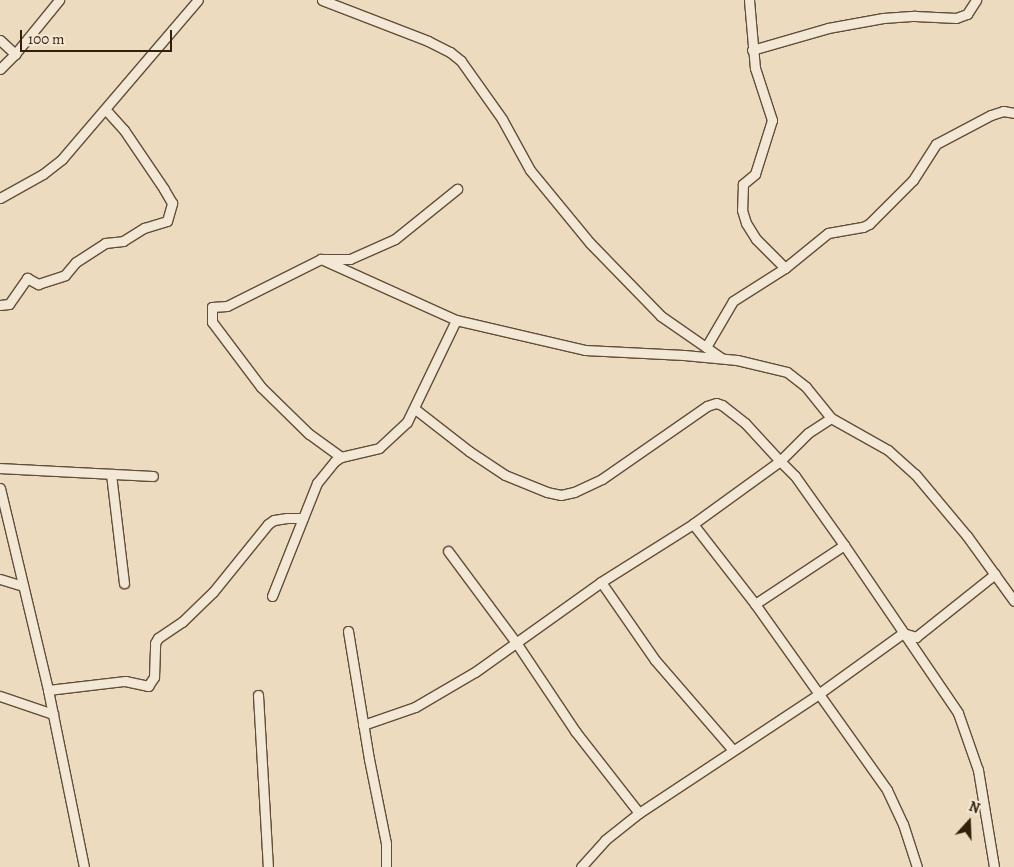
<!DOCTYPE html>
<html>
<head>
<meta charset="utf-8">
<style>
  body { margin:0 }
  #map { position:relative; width:1014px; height:867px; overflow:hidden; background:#eddbbf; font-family:Alegreya,serif }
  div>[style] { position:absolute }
  .roads { filter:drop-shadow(1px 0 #624e38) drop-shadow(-1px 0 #624e38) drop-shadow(0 1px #624e38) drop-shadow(0 -1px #624e38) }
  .minor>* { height:9px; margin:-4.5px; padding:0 4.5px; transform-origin:4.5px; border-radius:4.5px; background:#f3e8d5 }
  span { translate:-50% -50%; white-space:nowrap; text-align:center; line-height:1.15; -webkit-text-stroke:4px #f3e8d5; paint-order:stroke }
  .north { position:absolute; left:944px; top:797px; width:50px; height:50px; -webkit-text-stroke:4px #f3e8d5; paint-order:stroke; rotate:20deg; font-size:14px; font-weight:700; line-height:20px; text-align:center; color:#341f0b }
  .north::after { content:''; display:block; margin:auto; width:18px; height:22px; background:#341f0b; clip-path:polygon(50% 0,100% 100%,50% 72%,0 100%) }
  .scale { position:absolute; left:20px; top:30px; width:152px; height:22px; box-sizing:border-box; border:2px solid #341f0b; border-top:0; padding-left:6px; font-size:15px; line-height:18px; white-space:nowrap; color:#341f0b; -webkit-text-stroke:4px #f3e8d5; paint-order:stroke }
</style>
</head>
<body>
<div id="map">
  <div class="roads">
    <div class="minor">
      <div style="left:322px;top:0;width:114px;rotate:21.1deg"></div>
      <div style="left:428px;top:41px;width:25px;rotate:27deg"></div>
      <div style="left:450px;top:52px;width:14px;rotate:39deg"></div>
      <div style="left:461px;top:61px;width:71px;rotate:54.7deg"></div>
      <div style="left:502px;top:119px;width:58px;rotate:61.2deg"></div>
      <div style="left:530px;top:170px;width:94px;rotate:50.6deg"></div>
      <div style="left:590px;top:243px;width:102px;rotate:45.8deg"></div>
      <div style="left:661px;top:316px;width:72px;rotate:34.8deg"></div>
      <div style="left:749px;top:0;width:68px;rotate:85deg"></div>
      <div style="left:755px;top:68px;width:55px;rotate:71.9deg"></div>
      <div style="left:772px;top:120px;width:57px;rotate:107.5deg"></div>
      <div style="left:755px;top:174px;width:16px;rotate:140deg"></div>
      <div style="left:743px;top:184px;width:26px;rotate:92deg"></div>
      <div style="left:742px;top:210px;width:14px;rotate:73deg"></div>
      <div style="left:746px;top:223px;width:19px;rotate:58deg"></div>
      <div style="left:756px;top:239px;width:41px;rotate:45deg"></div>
      <div style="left:0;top:40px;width:21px;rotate:43deg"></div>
      <div style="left:752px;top:50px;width:79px;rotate:-16.1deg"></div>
      <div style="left:828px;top:28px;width:56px;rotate:-10.3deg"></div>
      <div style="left:883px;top:18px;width:32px;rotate:-4deg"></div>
      <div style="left:915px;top:16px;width:41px;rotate:2.8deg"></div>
      <div style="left:956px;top:18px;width:12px;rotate:-20deg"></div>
      <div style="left:967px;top:14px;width:17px;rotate:-57deg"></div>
      <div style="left:0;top:69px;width:21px;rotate:-45deg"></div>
      <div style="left:15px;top:54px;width:70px;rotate:-50.8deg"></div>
      <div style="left:0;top:198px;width:49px;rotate:-29.2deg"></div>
      <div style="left:43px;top:174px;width:24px;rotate:-38deg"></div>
      <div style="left:62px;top:159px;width:209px;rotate:-49.5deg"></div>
      <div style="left:321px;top:259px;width:148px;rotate:24.3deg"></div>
      <div style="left:456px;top:320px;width:132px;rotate:13.1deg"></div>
      <div style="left:585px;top:350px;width:99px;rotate:2.9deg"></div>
      <div style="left:684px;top:355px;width:53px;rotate:5.4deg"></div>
      <div style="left:737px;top:360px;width:51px;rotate:13.5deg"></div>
      <div style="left:787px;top:372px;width:24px;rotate:38deg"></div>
      <div style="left:806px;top:387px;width:40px;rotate:51deg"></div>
      <div style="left:831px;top:418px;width:65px;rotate:29.3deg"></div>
      <div style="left:888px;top:450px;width:36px;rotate:42deg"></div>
      <div style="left:915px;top:474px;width:81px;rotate:50deg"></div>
      <div style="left:967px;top:536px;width:80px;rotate:54.1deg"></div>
      <div style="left:0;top:305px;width:9px;rotate:-6deg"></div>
      <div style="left:9px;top:304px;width:32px;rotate:-55deg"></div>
      <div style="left:27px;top:278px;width:13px;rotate:29deg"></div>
      <div style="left:38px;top:284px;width:28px;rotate:-18deg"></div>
      <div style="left:65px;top:275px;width:17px;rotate:-50deg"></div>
      <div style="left:76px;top:262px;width:35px;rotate:-33deg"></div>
      <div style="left:105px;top:243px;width:18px;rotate:-6deg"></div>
      <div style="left:123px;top:241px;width:25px;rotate:-32deg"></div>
      <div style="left:144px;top:228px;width:24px;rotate:-17deg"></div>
      <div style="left:167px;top:221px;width:19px;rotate:-74deg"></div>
      <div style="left:172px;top:203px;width:16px;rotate:-120deg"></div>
      <div style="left:164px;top:189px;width:71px;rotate:-124.1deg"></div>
      <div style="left:124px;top:130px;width:28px;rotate:-132deg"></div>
      <div style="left:706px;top:347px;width:53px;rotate:-59.6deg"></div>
      <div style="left:733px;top:301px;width:62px;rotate:-32.4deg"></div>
      <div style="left:785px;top:268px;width:55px;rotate:-39.1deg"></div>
      <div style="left:828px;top:233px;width:36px;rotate:-10deg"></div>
      <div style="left:863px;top:227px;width:7px;rotate:-27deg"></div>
      <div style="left:869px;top:224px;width:62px;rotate:-45deg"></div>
      <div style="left:913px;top:180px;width:43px;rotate:-57.4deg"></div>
      <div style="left:936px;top:144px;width:62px;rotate:-27.8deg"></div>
      <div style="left:991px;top:115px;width:13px;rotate:-18deg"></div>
      <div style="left:1003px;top:111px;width:11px;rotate:10deg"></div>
      <div style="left:831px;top:418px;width:27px;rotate:147deg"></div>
      <div style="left:808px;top:433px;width:40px;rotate:135deg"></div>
      <div style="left:780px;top:461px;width:21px;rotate:45deg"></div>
      <div style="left:795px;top:476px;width:85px;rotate:54.6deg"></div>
      <div style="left:844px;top:545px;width:203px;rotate:55.8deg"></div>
      <div style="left:958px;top:713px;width:60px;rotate:70.7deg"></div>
      <div style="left:978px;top:770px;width:98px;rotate:80.6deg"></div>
      <div style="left:341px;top:457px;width:39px;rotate:-144deg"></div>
      <div style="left:309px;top:434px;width:67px;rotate:-135.6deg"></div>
      <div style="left:261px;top:387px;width:81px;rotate:-127deg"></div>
      <div style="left:212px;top:322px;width:15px;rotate:-90deg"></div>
      <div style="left:212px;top:307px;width:15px;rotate:-4deg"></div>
      <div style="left:227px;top:306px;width:105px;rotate:-26.6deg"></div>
      <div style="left:321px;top:259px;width:29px"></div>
      <div style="left:350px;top:259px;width:49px;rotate:-24deg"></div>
      <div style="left:395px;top:239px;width:80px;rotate:-38.9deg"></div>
      <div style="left:0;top:468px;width:153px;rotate:3deg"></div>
      <div style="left:111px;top:474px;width:110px;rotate:83.2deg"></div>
      <div style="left:0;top:488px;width:208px;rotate:76.6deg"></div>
      <div style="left:48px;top:690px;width:181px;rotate:78.5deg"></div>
      <div style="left:693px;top:524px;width:101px;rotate:52.2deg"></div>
      <div style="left:755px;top:604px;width:228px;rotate:54.6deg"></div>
      <div style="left:887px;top:790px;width:38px;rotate:65deg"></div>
      <div style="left:903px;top:824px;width:45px;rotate:72deg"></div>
      <div style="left:448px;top:551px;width:116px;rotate:53.4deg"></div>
      <div style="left:517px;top:644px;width:105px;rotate:56.3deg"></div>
      <div style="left:575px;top:731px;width:104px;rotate:52deg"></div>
      <div style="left:0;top:579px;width:24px;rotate:17deg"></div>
      <div style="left:601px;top:582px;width:95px;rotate:55.3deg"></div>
      <div style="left:655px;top:660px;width:119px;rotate:49.1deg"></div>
      <div style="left:272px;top:596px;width:122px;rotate:-68.3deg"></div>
      <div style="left:317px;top:483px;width:28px;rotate:-51deg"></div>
      <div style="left:335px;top:461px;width:7px;rotate:-34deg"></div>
      <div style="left:341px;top:457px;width:39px;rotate:-13deg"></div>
      <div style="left:379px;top:448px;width:38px;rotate:-43deg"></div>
      <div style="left:407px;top:422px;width:113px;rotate:-64.3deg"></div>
      <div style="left:755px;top:604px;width:107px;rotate:-33.5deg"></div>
      <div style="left:348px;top:631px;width:130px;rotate:80.7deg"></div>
      <div style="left:369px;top:759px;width:86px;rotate:78.6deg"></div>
      <div style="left:386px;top:843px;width:24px;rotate:90deg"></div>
      <div style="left:48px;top:690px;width:78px;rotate:-6.7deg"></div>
      <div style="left:125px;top:681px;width:24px;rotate:12deg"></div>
      <div style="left:148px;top:686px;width:11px;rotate:-56deg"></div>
      <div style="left:154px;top:677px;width:34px;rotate:-88deg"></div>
      <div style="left:155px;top:643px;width:6px;rotate:-59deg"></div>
      <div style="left:158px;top:638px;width:29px;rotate:-34deg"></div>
      <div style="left:182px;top:622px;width:43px;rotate:-44.1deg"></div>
      <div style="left:213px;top:592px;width:87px;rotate:-51deg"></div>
      <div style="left:268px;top:524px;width:7px;rotate:-34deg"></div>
      <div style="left:274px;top:520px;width:13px;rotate:-9deg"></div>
      <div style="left:287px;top:518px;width:16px"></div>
      <div style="left:258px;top:695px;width:172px;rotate:86.7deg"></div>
      <div style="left:0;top:696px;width:56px;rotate:18.8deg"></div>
      <div style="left:363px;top:725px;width:55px;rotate:-19.1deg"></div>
      <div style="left:415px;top:707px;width:69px;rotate:-30.3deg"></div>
      <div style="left:475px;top:672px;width:155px;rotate:-35.5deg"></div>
      <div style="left:601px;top:582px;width:109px;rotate:-32.2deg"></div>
      <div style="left:693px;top:524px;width:107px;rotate:-35.9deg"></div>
      <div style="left:780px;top:461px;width:52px;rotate:-132.6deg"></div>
      <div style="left:745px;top:423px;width:29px;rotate:-142deg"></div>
      <div style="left:722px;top:405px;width:6px;rotate:-162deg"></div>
      <div style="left:716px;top:403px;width:9px;rotate:162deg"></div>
      <div style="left:707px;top:406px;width:128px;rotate:145.2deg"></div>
      <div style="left:602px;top:479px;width:31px;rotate:155deg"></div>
      <div style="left:574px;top:492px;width:13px;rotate:167deg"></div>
      <div style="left:561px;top:495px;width:14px;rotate:-168deg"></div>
      <div style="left:547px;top:492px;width:45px;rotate:-158deg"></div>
      <div style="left:505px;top:475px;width:43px;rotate:-146.3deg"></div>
      <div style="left:469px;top:451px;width:68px;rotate:-142.1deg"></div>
      <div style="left:581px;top:867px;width:36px;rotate:-48deg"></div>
      <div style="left:605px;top:840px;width:43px;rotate:-38.5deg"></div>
      <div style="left:639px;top:813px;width:214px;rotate:-33.5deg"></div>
      <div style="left:817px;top:695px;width:106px;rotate:-35.8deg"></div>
      <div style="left:903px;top:633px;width:14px;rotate:17deg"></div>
      <div style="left:916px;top:637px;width:101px;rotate:-38.6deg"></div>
    </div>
  </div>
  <div class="north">N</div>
  <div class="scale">100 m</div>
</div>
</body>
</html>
